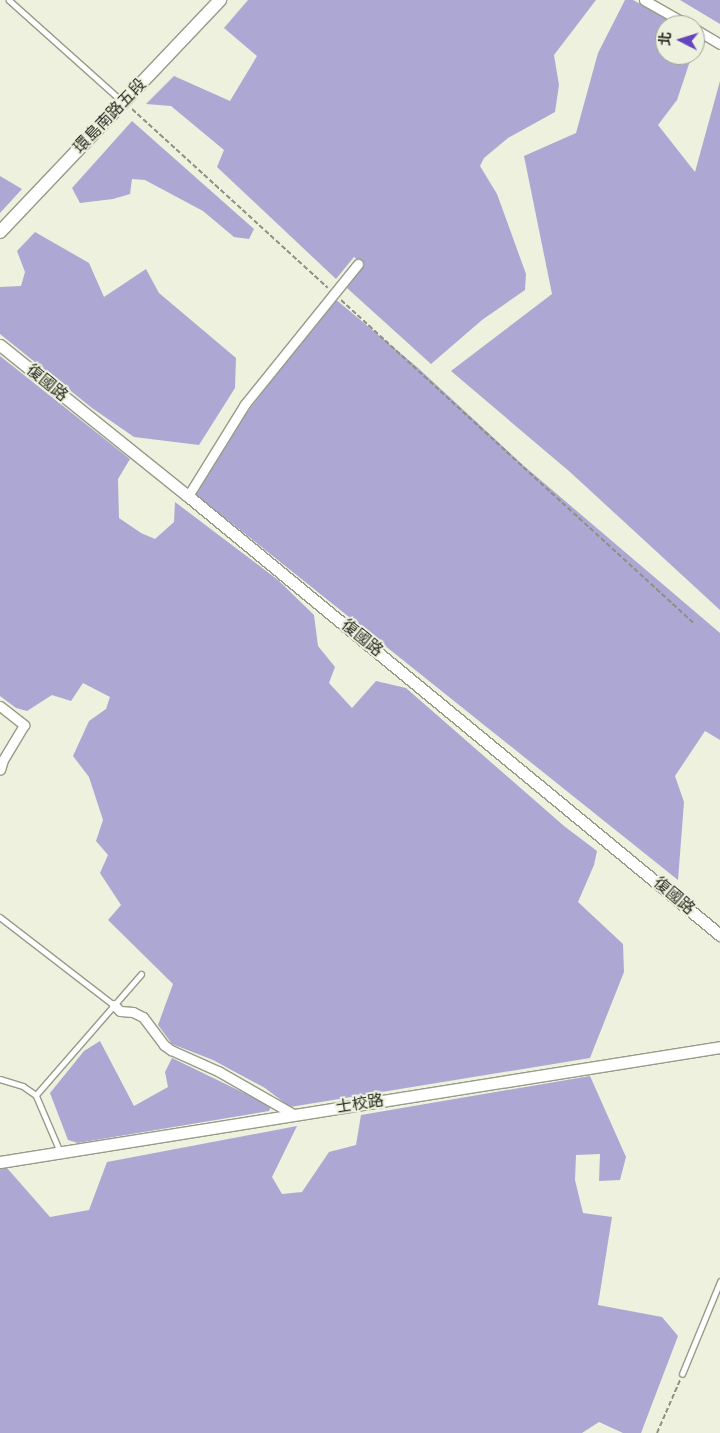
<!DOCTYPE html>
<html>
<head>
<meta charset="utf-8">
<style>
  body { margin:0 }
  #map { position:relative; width:720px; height:1433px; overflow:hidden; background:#edf1dd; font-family:"Zilla Slab","Noto Sans TC",serif }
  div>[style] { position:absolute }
  .forest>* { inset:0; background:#ada8d3 }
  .path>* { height:2px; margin-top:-1px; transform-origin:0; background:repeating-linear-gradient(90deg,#8d9082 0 5px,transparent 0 7.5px) }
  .roads { filter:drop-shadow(1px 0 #979b88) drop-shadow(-1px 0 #979b88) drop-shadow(0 1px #979b88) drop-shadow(0 -1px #979b88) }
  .service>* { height:4.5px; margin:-2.25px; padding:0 2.25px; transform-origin:2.25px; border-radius:2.25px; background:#fff }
  .minor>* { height:9px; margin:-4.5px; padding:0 4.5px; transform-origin:4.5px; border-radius:4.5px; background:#fff }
  .tertiary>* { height:11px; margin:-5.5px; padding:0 5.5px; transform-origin:5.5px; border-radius:5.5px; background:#fff }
  .secondary>* { height:12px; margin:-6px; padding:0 6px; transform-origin:6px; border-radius:6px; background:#fff }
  span { translate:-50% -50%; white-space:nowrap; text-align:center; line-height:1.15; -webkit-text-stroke:4px #edf1dd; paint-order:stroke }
  .street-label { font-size:16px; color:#2b2d25 }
  .north { position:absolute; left:655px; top:15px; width:50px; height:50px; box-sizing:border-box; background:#edf1dd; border:1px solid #9fa393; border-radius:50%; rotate:275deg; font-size:14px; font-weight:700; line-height:20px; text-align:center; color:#2b2d25 }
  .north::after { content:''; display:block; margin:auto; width:18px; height:22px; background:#6545be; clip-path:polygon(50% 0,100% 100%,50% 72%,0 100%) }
</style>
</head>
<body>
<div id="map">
  <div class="forest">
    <div style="clip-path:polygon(248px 0,596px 0,554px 55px,559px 85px,555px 112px,508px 138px,484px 158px,480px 166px,497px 194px,526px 274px,525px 290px,482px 320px,431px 364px,347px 288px,361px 262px,354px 257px,336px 279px,217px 167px,224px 150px,171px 106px,146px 104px,174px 76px,230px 101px,257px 56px,224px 28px)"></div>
    <div style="clip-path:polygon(625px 0,633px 0,679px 25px,665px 25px,665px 55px,692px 55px,677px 100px,658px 125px,695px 172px,720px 81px,720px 610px,570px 472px,451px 371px,552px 294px,524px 156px,576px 133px,598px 53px)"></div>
    <div style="clip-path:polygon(680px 0,720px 0,720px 24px)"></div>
    <div style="clip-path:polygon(132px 121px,254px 229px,249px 239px,234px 237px,203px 211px,145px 180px,132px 179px,130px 194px,113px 199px,80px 203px,72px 188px)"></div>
    <div style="clip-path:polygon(0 176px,22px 189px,0 213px)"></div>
    <div style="clip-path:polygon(35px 232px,89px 263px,104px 297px,146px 269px,159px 293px,236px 358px,235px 388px,199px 445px,134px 437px,92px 408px,0 334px,0 287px,21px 286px,25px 272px,17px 251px)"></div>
    <div style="clip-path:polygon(334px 298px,417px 367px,524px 466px,720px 633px,720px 740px,705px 731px,675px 776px,684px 802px,678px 880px,194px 493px,229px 436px)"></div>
    <div style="clip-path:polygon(0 356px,130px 459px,118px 479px,119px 518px,141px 533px,155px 539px,174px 522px,175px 502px,278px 580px,314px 615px,318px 646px,335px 667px,329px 683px,352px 708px,376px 681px,406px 688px,564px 826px,597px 851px,594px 865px,578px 902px,623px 944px,624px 972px,590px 1058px,290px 1107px,265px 1088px,213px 1060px,172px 1044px,158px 1025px,173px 984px,108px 920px,121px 905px,100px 873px,108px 855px,96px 841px,103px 820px,89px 777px,73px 756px,89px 721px,106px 709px,110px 697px,83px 683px,71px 701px,52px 695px,27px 711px,16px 708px,0 696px)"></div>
    <div style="clip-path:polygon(100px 1041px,134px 1106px,168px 1087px,165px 1072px,172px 1058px,271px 1106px,269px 1111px,78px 1143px,68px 1140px,50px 1093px,84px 1051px)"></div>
    <div style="clip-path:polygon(590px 1076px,626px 1157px,620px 1180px,599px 1181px,600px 1154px,576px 1155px,575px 1180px,583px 1213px,612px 1217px,598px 1305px,662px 1317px,678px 1336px,641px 1433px,623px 1433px,599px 1422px,582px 1433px,0 1433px,0 1160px,50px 1217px,89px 1210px,107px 1162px,297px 1126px,272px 1177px,282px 1194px,302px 1192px,329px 1152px,356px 1145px,361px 1115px)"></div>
  </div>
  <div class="path">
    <div style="left:132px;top:109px;width:265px;rotate:42.4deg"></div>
    <div style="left:341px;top:300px;width:479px;rotate:42.5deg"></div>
    <div style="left:657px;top:1433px;width:58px;rotate:-66.5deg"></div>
  </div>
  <div class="roads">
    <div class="service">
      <div style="left:9px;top:0;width:152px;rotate:41.8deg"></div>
      <div style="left:0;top:917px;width:144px;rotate:37.7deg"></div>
      <div style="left:0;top:1079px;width:24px;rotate:17deg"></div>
      <div style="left:23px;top:1086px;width:16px;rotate:35deg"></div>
      <div style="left:36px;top:1095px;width:61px;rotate:66.8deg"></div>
      <div style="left:36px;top:1095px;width:160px;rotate:-49deg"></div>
      <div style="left:682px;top:1374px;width:100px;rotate:-67.6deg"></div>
    </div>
    <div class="minor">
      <div style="left:644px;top:0;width:51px;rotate:29.6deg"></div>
      <div style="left:695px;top:29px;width:29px;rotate:31deg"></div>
      <div style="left:188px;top:496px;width:108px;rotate:-58.2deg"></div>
      <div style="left:245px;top:404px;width:180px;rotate:-51.1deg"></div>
      <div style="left:0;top:706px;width:31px;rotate:38deg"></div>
      <div style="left:24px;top:725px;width:41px;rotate:121deg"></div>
      <div style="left:3px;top:760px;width:10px;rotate:107deg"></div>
      <div style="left:114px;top:1005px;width:8px;rotate:45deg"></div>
      <div style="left:120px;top:1011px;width:13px;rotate:4deg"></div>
      <div style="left:133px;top:1012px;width:11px;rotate:27deg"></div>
      <div style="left:143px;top:1017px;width:35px;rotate:53deg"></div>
      <div style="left:164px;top:1045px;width:9px;rotate:36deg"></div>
      <div style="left:171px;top:1050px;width:51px;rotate:24.1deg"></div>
      <div style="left:218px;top:1071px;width:86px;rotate:29.8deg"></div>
    </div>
    <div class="tertiary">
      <div style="left:0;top:345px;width:241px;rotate:38.8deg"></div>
      <div style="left:188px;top:496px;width:690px;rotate:39.53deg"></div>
      <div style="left:0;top:1162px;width:729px;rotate:-9.07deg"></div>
    </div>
    <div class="secondary">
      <div style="left:0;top:232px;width:320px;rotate:-46.5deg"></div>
    </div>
  </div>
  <div class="street-label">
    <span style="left:110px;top:116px;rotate:-46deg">環島南路五段</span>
    <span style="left:47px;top:383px;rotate:39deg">復國路</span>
    <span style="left:362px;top:638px;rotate:39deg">復國路</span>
    <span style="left:674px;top:896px;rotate:40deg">復國路</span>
    <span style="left:360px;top:1104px;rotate:-9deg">士校路</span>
  </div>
  <div class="north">北</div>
</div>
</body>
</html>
